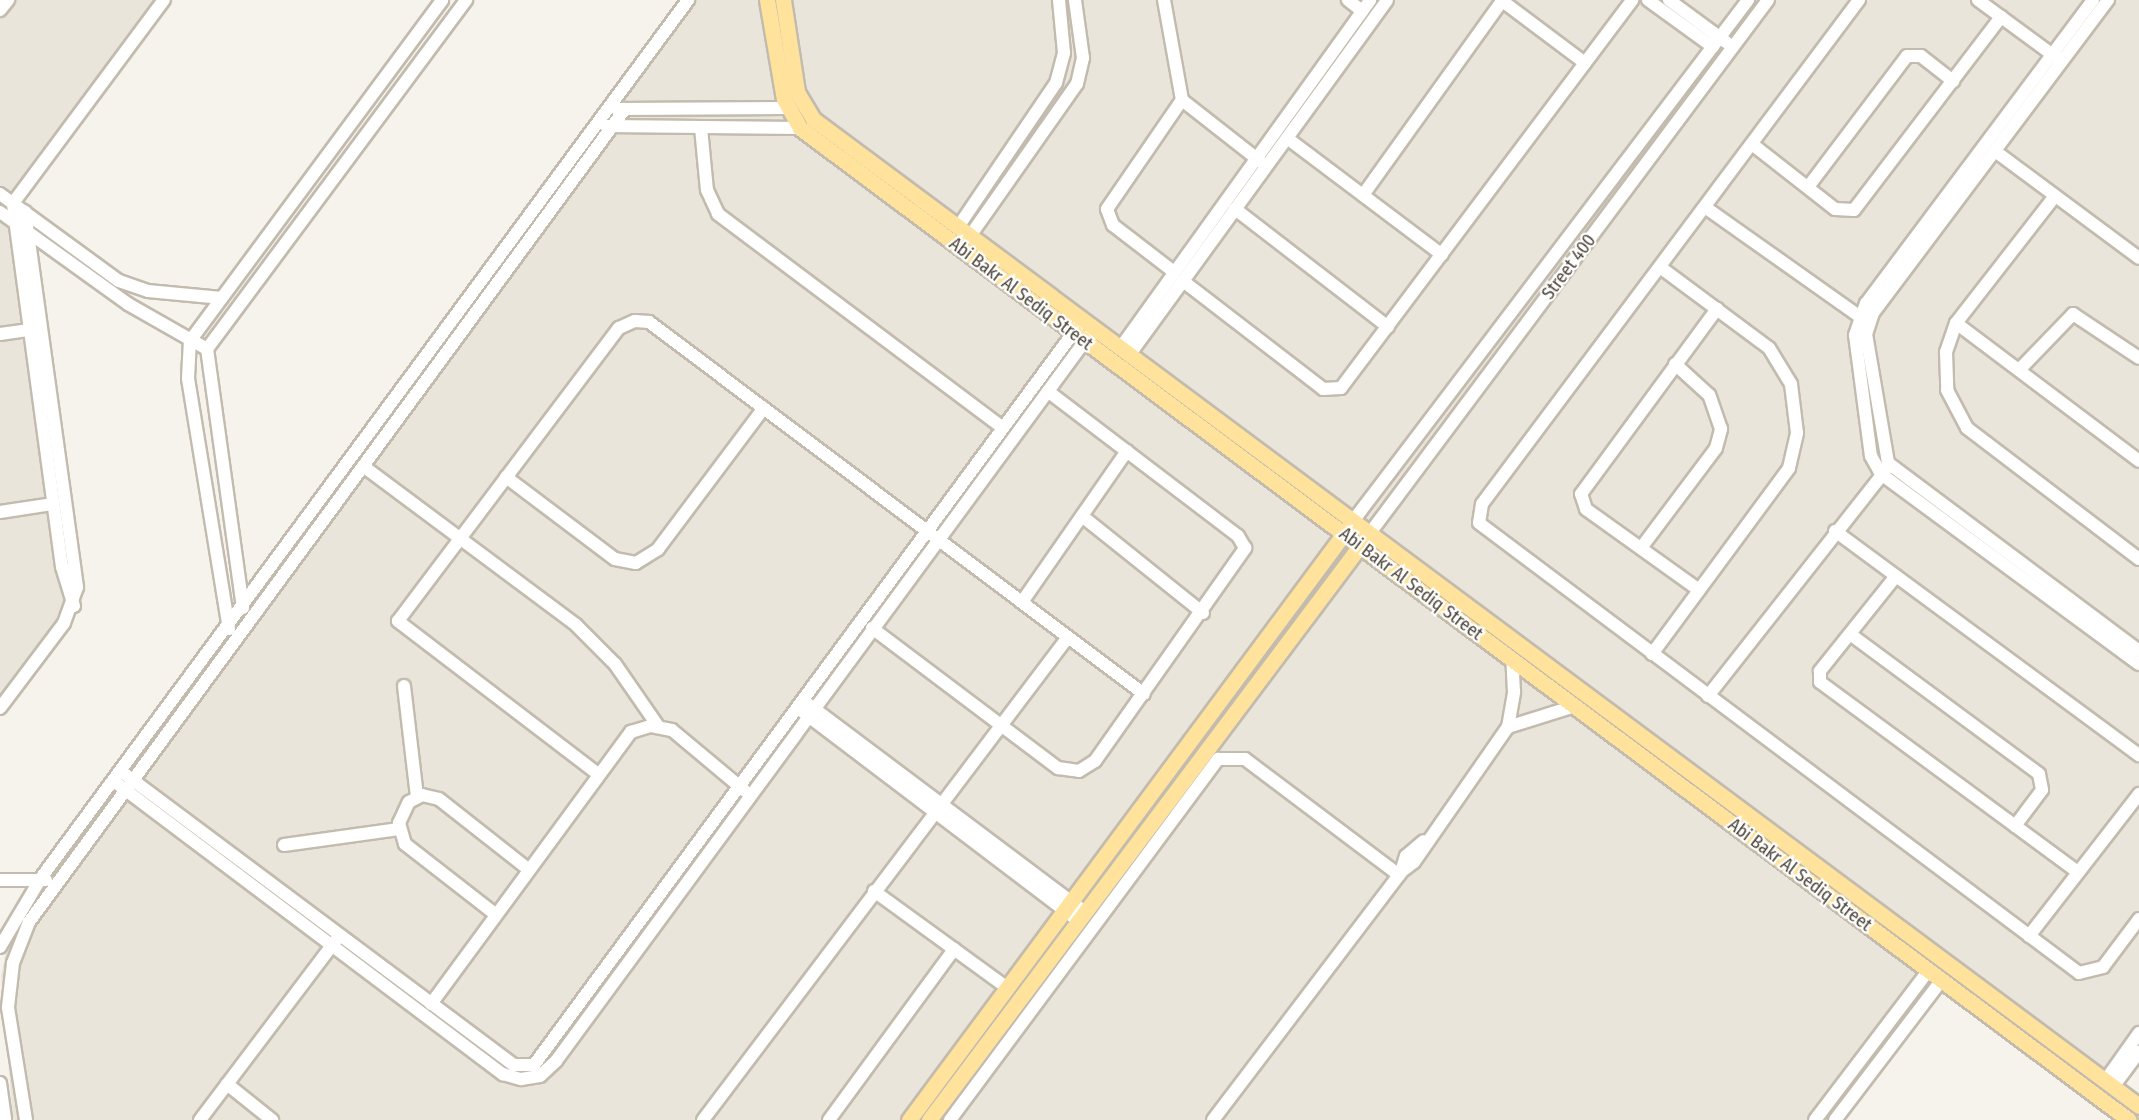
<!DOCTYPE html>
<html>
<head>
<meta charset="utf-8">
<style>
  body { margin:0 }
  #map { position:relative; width:2139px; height:1120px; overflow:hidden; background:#f6f3ec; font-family:"Fira Sans Condensed",sans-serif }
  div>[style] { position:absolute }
  .residential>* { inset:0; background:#eae5da }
  .roads { filter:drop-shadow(2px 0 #c2bbae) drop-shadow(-2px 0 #c2bbae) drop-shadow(0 2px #c2bbae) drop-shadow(0 -2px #c2bbae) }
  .minor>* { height:12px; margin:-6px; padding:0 6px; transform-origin:6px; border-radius:6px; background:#fff }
  .major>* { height:15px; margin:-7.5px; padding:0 7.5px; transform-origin:7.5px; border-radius:7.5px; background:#ffe39c }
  span { translate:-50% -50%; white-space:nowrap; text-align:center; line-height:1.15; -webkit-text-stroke:4.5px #fff; paint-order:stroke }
  .street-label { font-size:18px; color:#4b4439 }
</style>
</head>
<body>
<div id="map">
  <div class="residential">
    <div style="clip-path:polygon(0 0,171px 0,14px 209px,69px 567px,70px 605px,0 702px)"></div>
    <div style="clip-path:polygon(696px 0,2139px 0,2139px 1044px,2104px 1092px,1950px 980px,1841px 1120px,13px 1120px,1px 976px,8px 941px,31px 902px)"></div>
  </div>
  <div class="roads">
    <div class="minor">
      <div style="left:1164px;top:0;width:102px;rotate:79.8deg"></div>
      <div style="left:1182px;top:100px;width:100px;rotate:38.1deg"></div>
      <div style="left:1348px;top:0;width:18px;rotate:38deg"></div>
      <div style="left:1501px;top:0;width:105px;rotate:36.9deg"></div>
      <div style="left:1648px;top:0;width:80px;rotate:35.9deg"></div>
      <div style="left:1669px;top:0;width:71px;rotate:36.4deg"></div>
      <div style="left:1859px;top:0;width:629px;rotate:126.8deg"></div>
      <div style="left:1482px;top:504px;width:19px;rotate:99deg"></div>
      <div style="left:1479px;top:523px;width:750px;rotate:36.87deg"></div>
      <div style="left:2079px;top:973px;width:25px;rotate:-14deg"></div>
      <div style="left:2103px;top:967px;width:60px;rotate:-53.1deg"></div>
      <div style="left:1978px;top:0;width:98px;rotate:36.3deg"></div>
      <div style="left:2093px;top:0;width:379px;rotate:126.8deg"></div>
      <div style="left:1866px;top:303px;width:34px;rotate:109deg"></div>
      <div style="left:1855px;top:335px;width:122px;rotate:82.5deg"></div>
      <div style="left:1871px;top:456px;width:21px;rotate:61deg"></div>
      <div style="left:1881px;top:474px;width:320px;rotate:36.4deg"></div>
      <div style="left:2108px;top:0;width:391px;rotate:126.9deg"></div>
      <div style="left:1873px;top:313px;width:22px;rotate:108deg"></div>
      <div style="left:1866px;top:334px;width:131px;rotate:80.3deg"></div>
      <div style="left:1888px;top:463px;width:314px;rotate:36.8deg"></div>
      <div style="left:0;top:10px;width:13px;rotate:-51deg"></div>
      <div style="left:617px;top:109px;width:170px;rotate:-0.3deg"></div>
      <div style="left:606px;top:126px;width:194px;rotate:0.6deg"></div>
      <div style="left:701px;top:128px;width:62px;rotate:84.5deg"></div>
      <div style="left:707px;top:190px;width:26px;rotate:65deg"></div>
      <div style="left:718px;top:214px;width:356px;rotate:36.9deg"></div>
      <div style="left:1287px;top:138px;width:194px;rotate:37deg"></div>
      <div style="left:1752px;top:144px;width:105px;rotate:38.1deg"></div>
      <div style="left:1835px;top:209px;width:19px;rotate:3deg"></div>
      <div style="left:1854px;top:210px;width:243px;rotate:-52.7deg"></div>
      <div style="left:1995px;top:151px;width:179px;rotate:36.6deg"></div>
      <div style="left:1808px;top:187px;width:164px;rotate:-52.9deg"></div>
      <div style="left:1907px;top:56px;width:14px"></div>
      <div style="left:1921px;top:56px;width:41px;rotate:38deg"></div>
      <div style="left:0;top:194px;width:147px;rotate:36.2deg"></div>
      <div style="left:119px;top:281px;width:31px;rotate:19deg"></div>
      <div style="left:148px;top:291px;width:74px;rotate:5.4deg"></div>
      <div style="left:1363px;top:195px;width:239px;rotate:-54.4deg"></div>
      <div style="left:2055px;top:196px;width:161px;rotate:127.9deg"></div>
      <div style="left:1956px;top:323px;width:31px;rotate:109deg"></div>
      <div style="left:1946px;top:352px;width:38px;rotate:88deg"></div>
      <div style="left:1947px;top:390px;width:43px;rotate:62.2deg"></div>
      <div style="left:1967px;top:428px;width:216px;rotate:37.3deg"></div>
      <div style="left:1705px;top:207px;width:194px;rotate:35.3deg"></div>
      <div style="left:1235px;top:209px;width:193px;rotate:37.6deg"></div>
      <div style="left:0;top:212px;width:158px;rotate:35.7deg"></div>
      <div style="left:128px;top:304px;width:91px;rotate:29.7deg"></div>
      <div style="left:958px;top:227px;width:174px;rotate:-55.8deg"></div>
      <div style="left:1056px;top:83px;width:31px;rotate:-75deg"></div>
      <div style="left:1064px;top:53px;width:53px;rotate:-95.4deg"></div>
      <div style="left:970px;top:236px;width:186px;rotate:-54.9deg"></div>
      <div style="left:1077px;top:84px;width:27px;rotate:-77deg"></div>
      <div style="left:1083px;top:58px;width:59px;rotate:-97.9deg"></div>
      <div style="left:1174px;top:272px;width:77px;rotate:-142.4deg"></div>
      <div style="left:1113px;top:225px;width:17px;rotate:-111deg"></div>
      <div style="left:1107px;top:209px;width:132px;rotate:-55.5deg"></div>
      <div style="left:1183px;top:281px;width:177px;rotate:37.6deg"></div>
      <div style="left:1323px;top:389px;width:18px;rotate:-3deg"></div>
      <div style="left:1341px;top:388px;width:485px;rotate:-53.1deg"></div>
      <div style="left:1956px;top:323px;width:229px;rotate:37deg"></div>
      <div style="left:0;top:334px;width:28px;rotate:-8deg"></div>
      <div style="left:1121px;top:347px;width:427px;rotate:-54.3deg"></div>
      <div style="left:1130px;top:354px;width:437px;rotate:-54deg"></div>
      <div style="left:2019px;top:370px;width:78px;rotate:-46deg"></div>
      <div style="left:2073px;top:314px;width:79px;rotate:33.7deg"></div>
      <div style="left:363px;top:466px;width:266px;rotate:36.7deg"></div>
      <div style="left:576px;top:625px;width:55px;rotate:45deg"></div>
      <div style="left:615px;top:664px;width:75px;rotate:55.3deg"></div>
      <div style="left:506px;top:477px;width:136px;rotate:37deg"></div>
      <div style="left:615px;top:559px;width:21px;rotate:11deg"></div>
      <div style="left:636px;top:563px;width:26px;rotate:-32deg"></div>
      <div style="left:658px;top:549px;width:176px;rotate:-53.1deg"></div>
      <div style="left:0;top:512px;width:54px;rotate:-8.6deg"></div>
      <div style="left:1082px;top:516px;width:155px;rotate:38.7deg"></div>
      <div style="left:1353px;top:521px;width:654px;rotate:-52.83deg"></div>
      <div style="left:1835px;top:531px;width:378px;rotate:36.4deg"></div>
      <div style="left:1370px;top:533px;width:665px;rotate:-53.25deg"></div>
      <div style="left:1641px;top:548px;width:125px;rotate:-53.1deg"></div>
      <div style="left:1716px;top:448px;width:20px;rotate:-75deg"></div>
      <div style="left:1721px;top:429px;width:36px;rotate:-109deg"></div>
      <div style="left:1709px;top:395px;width:46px;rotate:-137.6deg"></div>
      <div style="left:1896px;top:576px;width:122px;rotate:128.7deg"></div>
      <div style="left:1820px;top:671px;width:11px;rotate:90deg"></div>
      <div style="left:1820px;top:682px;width:320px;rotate:36.4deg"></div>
      <div style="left:1699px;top:590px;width:139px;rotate:-144.4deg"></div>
      <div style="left:1586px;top:509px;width:16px;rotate:-108deg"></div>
      <div style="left:1581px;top:494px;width:230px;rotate:-53.7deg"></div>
      <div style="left:1022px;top:602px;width:184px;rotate:-55.2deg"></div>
      <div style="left:74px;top:606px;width:41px;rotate:-107.1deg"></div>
      <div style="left:62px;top:567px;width:367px;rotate:-97.7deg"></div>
      <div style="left:13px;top:203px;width:253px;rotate:-53.4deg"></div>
      <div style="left:243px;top:608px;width:261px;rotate:-97.9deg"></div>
      <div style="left:207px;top:349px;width:435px;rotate:-53.4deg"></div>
      <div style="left:872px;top:628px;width:233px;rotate:37deg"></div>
      <div style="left:1058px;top:768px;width:21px;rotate:8deg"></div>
      <div style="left:1079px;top:771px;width:19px;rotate:-32deg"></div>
      <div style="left:1095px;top:761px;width:261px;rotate:-54.8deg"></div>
      <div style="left:1245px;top:548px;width:14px;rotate:-120deg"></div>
      <div style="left:1238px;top:536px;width:239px;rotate:-142.7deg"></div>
      <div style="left:229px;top:629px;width:254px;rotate:-99.3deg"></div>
      <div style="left:188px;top:378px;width:37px;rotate:-87deg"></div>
      <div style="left:190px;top:341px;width:424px;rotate:-53.5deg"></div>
      <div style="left:1850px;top:634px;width:235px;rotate:36.5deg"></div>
      <div style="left:2039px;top:774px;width:16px;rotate:79deg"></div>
      <div style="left:2042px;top:790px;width:45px;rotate:126.9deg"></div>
      <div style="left:1652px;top:654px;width:231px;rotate:-53.6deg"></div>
      <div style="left:1789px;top:468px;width:36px;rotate:-77deg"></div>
      <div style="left:1797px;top:433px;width:49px;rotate:-97deg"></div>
      <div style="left:1791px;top:384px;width:42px;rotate:-121.4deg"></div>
      <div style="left:1769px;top:348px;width:136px;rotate:-143.4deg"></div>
      <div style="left:404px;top:686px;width:112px;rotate:83.3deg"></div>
      <div style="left:1708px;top:696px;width:286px;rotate:-51.8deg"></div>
      <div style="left:808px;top:704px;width:346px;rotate:36.9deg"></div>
      <div style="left:0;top:708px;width:106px;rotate:-53deg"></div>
      <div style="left:64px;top:623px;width:38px;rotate:-70deg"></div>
      <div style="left:77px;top:587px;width:379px;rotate:-97.9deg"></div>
      <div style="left:803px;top:712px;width:345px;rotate:37.2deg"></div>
      <div style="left:1508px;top:727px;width:70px;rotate:-17.4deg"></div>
      <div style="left:122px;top:772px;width:489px;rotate:36.8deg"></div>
      <div style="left:514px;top:1065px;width:20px"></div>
      <div style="left:534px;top:1065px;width:919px;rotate:-53.63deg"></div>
      <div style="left:598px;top:774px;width:252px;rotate:-142.6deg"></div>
      <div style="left:398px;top:621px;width:367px;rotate:-53deg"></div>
      <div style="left:619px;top:328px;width:17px;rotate:-24deg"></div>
      <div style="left:635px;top:321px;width:14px;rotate:4deg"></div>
      <div style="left:649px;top:322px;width:619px;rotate:36.93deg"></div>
      <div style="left:115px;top:782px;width:486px;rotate:37deg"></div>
      <div style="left:503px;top:1074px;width:19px;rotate:16deg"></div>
      <div style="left:521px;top:1079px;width:19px;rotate:-9deg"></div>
      <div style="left:540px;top:1076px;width:22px;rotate:-43deg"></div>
      <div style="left:556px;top:1061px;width:902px;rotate:-53.7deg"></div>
      <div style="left:284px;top:845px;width:116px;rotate:-7.9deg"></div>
      <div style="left:1401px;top:872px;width:17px;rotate:-73deg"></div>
      <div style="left:1406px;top:856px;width:23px;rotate:-40deg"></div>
      <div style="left:0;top:880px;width:46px"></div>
      <div style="left:874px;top:891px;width:163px;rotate:36deg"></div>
      <div style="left:495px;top:914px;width:114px;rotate:-142.1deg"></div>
      <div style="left:405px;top:844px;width:22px;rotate:-106deg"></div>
      <div style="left:399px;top:823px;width:23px;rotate:-65deg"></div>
      <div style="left:409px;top:802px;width:15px;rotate:-28deg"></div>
      <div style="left:422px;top:795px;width:17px;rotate:13deg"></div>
      <div style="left:439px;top:799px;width:113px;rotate:38.2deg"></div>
      <div style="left:2029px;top:936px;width:180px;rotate:-52.2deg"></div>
      <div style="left:0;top:947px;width:80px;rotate:-59.3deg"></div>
      <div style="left:41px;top:878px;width:1091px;rotate:-53.61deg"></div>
      <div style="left:431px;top:1004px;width:338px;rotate:-53.7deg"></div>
      <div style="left:631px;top:732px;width:21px;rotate:-17deg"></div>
      <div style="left:651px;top:726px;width:21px;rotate:11deg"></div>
      <div style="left:672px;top:730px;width:95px;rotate:39.9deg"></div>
      <div style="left:2105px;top:1081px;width:59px;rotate:-54.7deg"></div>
      <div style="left:0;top:1083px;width:37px;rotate:82deg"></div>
      <div style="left:227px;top:1084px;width:58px;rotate:38.7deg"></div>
      <div style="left:2113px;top:1087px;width:44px;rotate:-53.4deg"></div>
      <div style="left:26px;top:1120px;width:114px;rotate:-99.1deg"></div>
      <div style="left:8px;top:1007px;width:44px;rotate:-83.5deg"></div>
      <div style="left:13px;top:963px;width:44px;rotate:-68.7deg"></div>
      <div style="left:29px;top:922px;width:1008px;rotate:-53.76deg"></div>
      <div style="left:200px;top:1120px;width:227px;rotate:-52.9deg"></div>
      <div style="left:703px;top:1120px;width:605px;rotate:-52.92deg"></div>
      <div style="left:829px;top:1120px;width:212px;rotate:-53.8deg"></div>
      <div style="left:950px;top:1120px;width:450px;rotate:-53.4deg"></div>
      <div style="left:1218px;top:759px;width:27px"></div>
      <div style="left:1245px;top:759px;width:193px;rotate:37deg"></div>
      <div style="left:1213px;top:1120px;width:311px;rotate:-52.8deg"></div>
      <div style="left:1401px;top:872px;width:16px;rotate:-38deg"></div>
      <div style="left:1414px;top:862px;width:165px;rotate:-55.2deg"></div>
      <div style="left:1508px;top:727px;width:36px;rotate:-80deg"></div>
      <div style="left:1514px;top:692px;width:33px;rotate:-93deg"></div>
      <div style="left:1815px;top:1120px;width:187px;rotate:-52.8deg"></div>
      <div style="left:1835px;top:1120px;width:175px;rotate:-52.7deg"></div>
    </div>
    <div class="major">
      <div style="left:767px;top:0;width:100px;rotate:80.3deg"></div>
      <div style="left:784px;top:99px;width:33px;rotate:61deg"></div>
      <div style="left:800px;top:128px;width:1658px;rotate:36.74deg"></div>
      <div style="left:783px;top:0;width:93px;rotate:81.3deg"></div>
      <div style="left:797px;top:92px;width:31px;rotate:59deg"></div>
      <div style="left:813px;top:119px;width:1653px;rotate:36.66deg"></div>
      <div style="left:909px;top:1120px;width:737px;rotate:-53.44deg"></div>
      <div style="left:929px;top:1120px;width:726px;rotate:-53.11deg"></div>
    </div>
  </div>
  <div class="street-label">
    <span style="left:1569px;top:267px;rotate:-53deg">Street 400</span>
    <span style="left:1021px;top:294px;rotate:37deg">Abi Bakr Al Sediq Street</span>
    <span style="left:1411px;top:584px;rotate:37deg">Abi Bakr Al Sediq Street</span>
    <span style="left:1800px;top:875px;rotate:37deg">Abi Bakr Al Sediq Street</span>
  </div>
</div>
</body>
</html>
